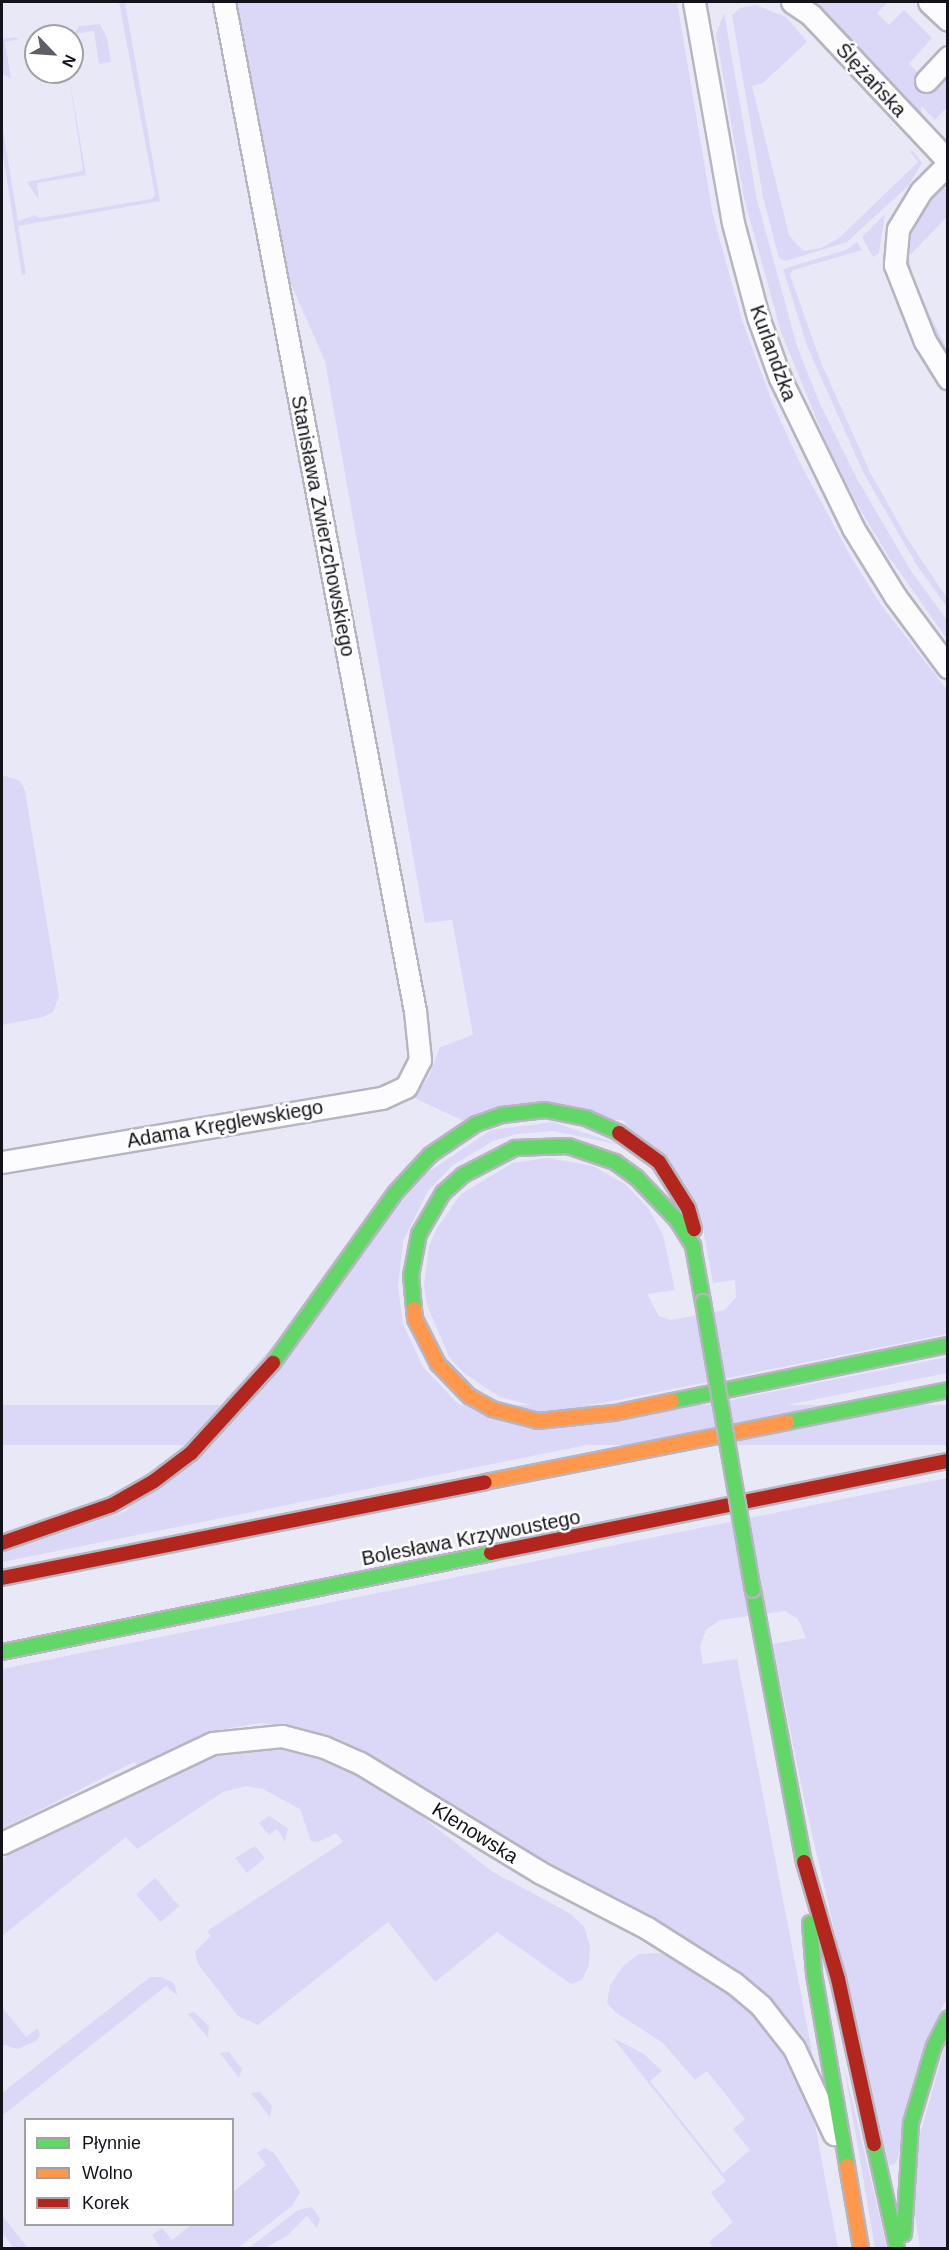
<!DOCTYPE html>
<html>
<head>
<meta charset="utf-8">
<style>
  body { margin:0 }
  #map { position:relative; width:949px; height:2250px; overflow:hidden; background:#e9e8f6; font-family:Helvetica,sans-serif }
  div>[style] { position:absolute }
  .green>* { inset:0; background:#dbd8f7; transform-origin:0 0 }
  .roads { filter:drop-shadow(2px 0 #b6b5c0) drop-shadow(-2px 0 #b6b5c0) drop-shadow(0 2px #b6b5c0) drop-shadow(0 -2px #b6b5c0) }
  .street>* { height:21px; margin:-10.5px; padding:0 10.5px; transform-origin:10.5px; border-radius:10.5px; background:#fcfcfe }
  .fast>* { height:14px; margin:-7px; padding:0 7px; transform-origin:7px; border-radius:7px; background:#63d668 }
  .slow>* { height:14px; margin:-7px; padding:0 7px; transform-origin:7px; border-radius:7px; background:#ff974d }
  .jam>* { height:14px; margin:-7px; padding:0 7px; transform-origin:7px; border-radius:7px; background:#b3261e }
  .bridges { filter:drop-shadow(2px 0 #b6b5c0) drop-shadow(-2px 0 #b6b5c0) drop-shadow(0 2px #b6b5c0) drop-shadow(0 -2px #b6b5c0) }
  .fast-bridge>* { height:14px; margin:-7px; padding:0 7px; transform-origin:7px; border-radius:7px; background:#63d668 }
  span { translate:-50% -50%; white-space:nowrap; text-align:center; line-height:1.15; -webkit-text-stroke:5px #fff; paint-order:stroke }
  .street-label { font-size:20px; color:#14131c }
  .frame { position:absolute; inset:0; border:3px solid #14131c; pointer-events:none }
  .legend { position:absolute; left:24px; top:2118px; width:210px; height:108px; box-sizing:border-box; background:#fff; border:2px solid #a1a1a4; margin:0; padding:8px 10px; list-style:none; font-size:18px; color:#14131c }
  .legend li { display:flex; align-items:center; gap:12px; height:30px }
  .legend b { width:30px; border:2px solid #a1a1a4 }
  .north { position:absolute; left:24px; top:24px; width:60px; height:60px; box-sizing:border-box; background:#fff; border:2px solid #a1a1a4; border-radius:50%; rotate:115deg; font-size:16px; font-weight:700; line-height:24px; text-align:center; color:#14131c }
  .north::after { content:''; display:block; margin:auto; width:21px; height:27px; background:#5f5e68; clip-path:polygon(50% 0,100% 100%,50% 72%,0 100%) }
</style>
</head>
<body>
<div id="map">
  <div class="green">
    <div style="clip-path:polygon(119px 2px,125px 2px,160px 201px,18px 226px,26px 274px,22px 275px,2px 149px,2px 124px,18px 221px,35px 215px,40px 218px,151px 199px,155px 195px)"></div>
    <div style="clip-path:polygon(233px 2px,677px 2px,713px 215px,742px 320px,772px 402px,800px 463px,851px 557px,881px 605px,947px 690px,947px 1334px,598px 1404px,540px 1407px,500px 1397px,464px 1373px,449px 1357px,427px 1305px,424px 1286px,429px 1246px,437px 1228px,461px 1194px,512px 1163px,548px 1158px,593px 1166px,625px 1184px,649px 1209px,663px 1235px,675px 1290px,647px 1294px,659px 1316px,671px 1320px,725px 1310px,736px 1297px,735px 1280px,713px 1283px,703px 1229px,623px 1120px,462px 1120px,414px 1098px,429px 1076px,440px 1047px,473px 1035px,452px 920px,425px 923px,325px 361px,278px 255px)"></div>
    <div style="clip-path:polygon(809px 2px,888px 2px,877px 13px,889px 25px,904px 10px,932px 38px,909px 64px,933px 88px,947px 72px,947px 107px,935px 120px,921px 106px,922px 118px)"></div>
    <div style="clip-path:polygon(756px 5px,786px 17px,807px 42px,763px 83px,752px 86px,789px 235px,803px 251px,821px 248px,839px 238px,918px 162px,910px 152px,912px 150px,922px 163px,908px 186px,847px 242px,786px 261px,779px 258px,763px 197px,732px 15px,740px 8px)"></div>
    <div style="clip-path:polygon(724px 13px,757px 200px,797px 346px,820px 404px,856px 477px,911px 571px,947px 620px,947px 639px,887px 554px,857px 504px,826px 442px,781px 332px,744px 198px,716px 34px)"></div>
    <div style="clip-path:polygon(100px 24px,107px 38px,111px 62px,99px 64px,94px 31px,74px 34px,79px 26px)"></div>
    <div style="clip-path:polygon(16px 37px,19px 39px,5px 42px,11px 79px,3px 74px,2px 39px)"></div>
    <div style="clip-path:polygon(69px 75px,86px 175px,37px 183px,39px 200px,27px 182px,83px 171px)"></div>
    <div style="clip-path:polygon(941px 188px,947px 188px,947px 217px,909px 256px,913px 282px,947px 349px,947px 362px,903px 268px,904px 239px,915px 216px)"></div>
    <div style="clip-path:polygon(885px 214px,879px 253px,873px 257px,862px 237px)"></div>
    <div style="clip-path:polygon(857px 242px,862px 250px,793px 270px,790px 275px,820px 360px,870px 472px,907px 538px,947px 598px,947px 607px,918px 567px,864px 474px,807px 346px,783px 269px,846px 250px)"></div>
    <div style="clip-path:polygon(2px 775px,20px 781px,25px 791px,59px 996px,53px 1012px,43px 1017px,2px 1025px)"></div>
    <div style="clip-path:polygon(553px 1122px,621px 1145px,553px 1131px,517px 1134px,493px 1141px,453px 1165px,428px 1191px,403px 1241px,398px 1287px,403px 1324px,423px 1367px,456px 1402px,483px 1419px,511px 1429px,561px 1434px,947px 1357px,947px 1373px,2px 1562px,2px 1553px,126px 1511px,427px 1173px,491px 1130px)"></div>
    <div style="left:947px;top:1405px;width:40px;height:964px;rotate:90deg"></div>
    <div style="clip-path:polygon(947px 1478px,947px 1998px,941px 2009px,896px 2163px,889px 2166px,804px 1799px,773px 1644px,806px 1638px,798px 1619px,785px 1611px,720px 1620px,706px 1630px,700px 1646px,703px 1664px,737px 1659px,814px 2062px,791px 2025px,746px 1980px,348px 1746px,303px 1728px,260px 1723px,207px 1732px,138px 1766px,134px 1762px,2px 1829px,2px 1669px)"></div>
    <div style="clip-path:polygon(272px 1743px,335px 1761px,393px 1794px,493px 1872px,571px 1914px,584px 1927px,590px 1946px,589px 1965px,582px 1980px,571px 1984px,497px 1932px,435px 1982px,388px 1922px,258px 2025px,238px 2016px,198px 1964px,195px 1952px,211px 1936px,207px 1931px,343px 1842px,336px 1833px,318px 1842px,311px 1841px,300px 1809px,263px 1789px,246px 1786px,223px 1792px,137px 1849px,126px 1837px,2px 1936px,2px 1860px,19px 1847px,187px 1761px,213px 1751px)"></div>
    <div style="clip-path:polygon(269px 1816px,288px 1828px,285px 1842px,277px 1829px,269px 1835px,259px 1823px)"></div>
    <div style="clip-path:polygon(255px 1846px,265px 1858px,247px 1873px,235px 1858px)"></div>
    <div style="left:155px;top:1878px;width:37px;height:25px;rotate:49deg"></div>
    <div style="clip-path:polygon(658px 1953px,681px 1959px,745px 2003px,784px 2047px,815px 2124px,838px 2248px,714px 2248px,709px 2242px,733px 2222px,711px 2193px,726px 2181px,613px 2038px,644px 2054px,662px 2071px,650px 2081px,723px 2173px,750px 2150px,733px 2129px,745px 2119px,707px 2071px,695px 2080px,663px 2043px,615px 2012px,607px 2003px,610px 1985px,623px 1966px,639px 1954px)"></div>
    <div style="clip-path:polygon(150px 1977px,161px 1977px,174px 1983px,178px 1996px,166px 1986px,2px 2116px,2px 2093px)"></div>
    <div style="clip-path:polygon(2px 2007px,26px 2037px,38px 2028px,40px 2035px,36px 2041px,17px 2049px,2px 2044px)"></div>
    <div style="clip-path:polygon(194px 2012px,209px 2026px,208px 2038px,188px 2014px)"></div>
    <div style="clip-path:polygon(947px 2038px,947px 2248px,920px 2248px,914px 2210px,914px 2156px)"></div>
    <div style="clip-path:polygon(229px 2052px,242px 2069px,239px 2078px,220px 2053px)"></div>
    <div style="clip-path:polygon(844px 2066px,887px 2248px,875px 2248px)"></div>
    <div style="clip-path:polygon(260px 2092px,272px 2106px,270px 2117px,251px 2093px)"></div>
    <div style="clip-path:polygon(265px 2148px,274px 2153px,300px 2192px,292px 2206px,238px 2248px,161px 2248px,152px 2235px,162px 2228px,172px 2240px,191px 2225px,232px 2224px,233px 2192px,266px 2165px,257px 2153px)"></div>
    <div style="clip-path:polygon(312px 2207px,320px 2219px,317px 2228px,307px 2216px,287px 2236px,265px 2248px,249px 2248px,298px 2210px)"></div>
    <div style="clip-path:polygon(2px 2215px,28px 2248px,14px 2248px,2px 2233px)"></div>
  </div>
  <div class="roads">
    <div class="street">
      <div style="left:694px;top:2px;width:224px;rotate:80deg"></div>
      <div style="left:733px;top:223px;width:97px;rotate:75.1deg"></div>
      <div style="left:758px;top:317px;width:65px;rotate:70.2deg"></div>
      <div style="left:780px;top:378px;width:167px;rotate:64deg"></div>
      <div style="left:853px;top:528px;width:80px;rotate:58.3deg"></div>
      <div style="left:895px;top:596px;width:89px;rotate:53.3deg"></div>
      <div style="left:792px;top:2px;width:23px;rotate:34deg"></div>
      <div style="left:811px;top:15px;width:200px;rotate:46.8deg"></div>
      <div style="left:929px;top:2px;width:26px;rotate:43deg"></div>
      <div style="left:926px;top:81px;width:33px;rotate:-47deg"></div>
      <div style="left:948px;top:164px;width:38px;rotate:135deg"></div>
      <div style="left:921px;top:191px;width:44px;rotate:121.2deg"></div>
      <div style="left:898px;top:229px;width:36px;rotate:95deg"></div>
      <div style="left:895px;top:265px;width:82px;rotate:68.5deg"></div>
      <div style="left:925px;top:341px;width:44px;rotate:58.1deg"></div>
      <div style="left:2px;top:1162px;width:385px;rotate:-9.6deg"></div>
      <div style="left:382px;top:1098px;width:26px;rotate:-25deg"></div>
      <div style="left:406px;top:1087px;width:30px;rotate:-63deg"></div>
      <div style="left:420px;top:1060px;width:49px;rotate:-95.8deg"></div>
      <div style="left:415px;top:1011px;width:1027px;rotate:-100.72deg"></div>
      <div style="left:2px;top:1843px;width:233px;rotate:-25.4deg"></div>
      <div style="left:213px;top:1743px;width:69px;rotate:-5.8deg"></div>
      <div style="left:282px;top:1736px;width:43px;rotate:14.7deg"></div>
      <div style="left:324px;top:1747px;width:39px;rotate:24deg"></div>
      <div style="left:360px;top:1763px;width:210px;rotate:31.3deg"></div>
      <div style="left:539px;top:1872px;width:122px;rotate:27.4deg"></div>
      <div style="left:647px;top:1928px;width:103px;rotate:32.3deg"></div>
      <div style="left:734px;top:1983px;width:35px;rotate:40deg"></div>
      <div style="left:761px;top:2006px;width:53px;rotate:51.8deg"></div>
      <div style="left:794px;top:2048px;width:95px;rotate:65.1deg"></div>
    </div>
    <div class="fast">
      <div style="left:414px;top:1309px;width:33px;rotate:-95deg"></div>
      <div style="left:411px;top:1276px;width:43px;rotate:-79.2deg"></div>
      <div style="left:419px;top:1234px;width:48px;rotate:-59.7deg"></div>
      <div style="left:443px;top:1193px;width:27px;rotate:-42deg"></div>
      <div style="left:463px;top:1175px;width:59px;rotate:-27.4deg"></div>
      <div style="left:515px;top:1148px;width:53px;rotate:-2.2deg"></div>
      <div style="left:568px;top:1146px;width:50px;rotate:18.8deg"></div>
      <div style="left:615px;top:1162px;width:26px;rotate:36deg"></div>
      <div style="left:636px;top:1177px;width:59px;rotate:46.4deg"></div>
      <div style="left:677px;top:1220px;width:31px;rotate:58deg"></div>
      <div style="left:693px;top:1246px;width:57px;rotate:79.9deg"></div>
      <div style="left:273px;top:1363px;width:211px;rotate:-54.3deg"></div>
      <div style="left:396px;top:1192px;width:50px;rotate:-47.4deg"></div>
      <div style="left:430px;top:1155px;width:55px;rotate:-34deg"></div>
      <div style="left:476px;top:1124px;width:28px;rotate:-19deg"></div>
      <div style="left:502px;top:1115px;width:43px;rotate:-6.6deg"></div>
      <div style="left:545px;top:1110px;width:42px;rotate:11deg"></div>
      <div style="left:586px;top:1118px;width:36px;rotate:24deg"></div>
      <div style="left:672px;top:1401px;width:282px;rotate:-11.5deg"></div>
      <div style="left:787px;top:1422px;width:164px;rotate:-11.2deg"></div>
      <div style="left:753px;top:1590px;width:277px;rotate:79.4deg"></div>
      <div style="left:2px;top:1652px;width:499px;rotate:-11.4deg"></div>
      <div style="left:810px;top:1923px;width:51px;rotate:85.5deg"></div>
      <div style="left:814px;top:1974px;width:195px;rotate:80.2deg"></div>
      <div style="left:874px;top:2144px;width:107px;rotate:77.5deg"></div>
      <div style="left:904px;top:2234px;width:111px;rotate:-86.4deg"></div>
      <div style="left:911px;top:2123px;width:80px;rotate:-73.4deg"></div>
      <div style="left:934px;top:2046px;width:31px;rotate:-63deg"></div>
    </div>
    <div class="slow">
      <div style="left:414px;top:1309px;width:10px;rotate:84deg"></div>
      <div style="left:415px;top:1319px;width:51px;rotate:62.9deg"></div>
      <div style="left:438px;top:1364px;width:45px;rotate:45.9deg"></div>
      <div style="left:469px;top:1396px;width:26px;rotate:29deg"></div>
      <div style="left:492px;top:1409px;width:48px;rotate:14.6deg"></div>
      <div style="left:538px;top:1421px;width:76px;rotate:-6deg"></div>
      <div style="left:614px;top:1413px;width:59px;rotate:-11.7deg"></div>
      <div style="left:485px;top:1482px;width:308px;rotate:-11.2deg"></div>
      <div style="left:847px;top:2166px;width:83px;rotate:80.3deg"></div>
    </div>
    <div class="jam">
      <div style="left:619px;top:1133px;width:49px;rotate:35.9deg"></div>
      <div style="left:659px;top:1162px;width:54px;rotate:57.8deg"></div>
      <div style="left:688px;top:1208px;width:22px;rotate:74deg"></div>
      <div style="left:2px;top:1543px;width:116px;rotate:-19.1deg"></div>
      <div style="left:112px;top:1505px;width:48px;rotate:-29.7deg"></div>
      <div style="left:154px;top:1481px;width:46px;rotate:-37.1deg"></div>
      <div style="left:191px;top:1453px;width:122px;rotate:-47.7deg"></div>
      <div style="left:491px;top:1553px;width:466px;rotate:-11.4deg"></div>
      <div style="left:2px;top:1578px;width:492px;rotate:-11.2deg"></div>
      <div style="left:804px;top:1862px;width:122px;rotate:73.8deg"></div>
      <div style="left:838px;top:1979px;width:169px;rotate:77.7deg"></div>
    </div>
  </div>
  <div class="bridges">
    <div class="fast-bridge">
      <div style="left:703px;top:1302px;width:292px;rotate:80.2deg"></div>
    </div>
  </div>
  <div class="street-label">
    <span style="left:871px;top:80px;rotate:47deg">Ślężańska</span>
    <span style="left:773px;top:353px;rotate:70deg">Kurlandzka</span>
    <span style="left:323px;top:526px;rotate:79deg">Stanisława Zwierzchowskiego</span>
    <span style="left:225px;top:1124px;rotate:-10deg">Adama Kręglewskiego</span>
    <span style="left:471px;top:1538px;rotate:-11deg">Bolesława Krzywoustego</span>
    <span style="left:475px;top:1833px;rotate:32deg">Klenowska</span>
  </div>
  <div class="frame"></div>
  <ul class="legend">
  <li><b style="height:8px;background:#63d668"></b>Płynnie</li>
  <li><b style="height:8px;background:#ff974d"></b>Wolno</li>
  <li><b style="height:8px;background:#b3261e"></b>Korek</li>
  </ul>
  <div class="north">N</div>
</div>
</body>
</html>
